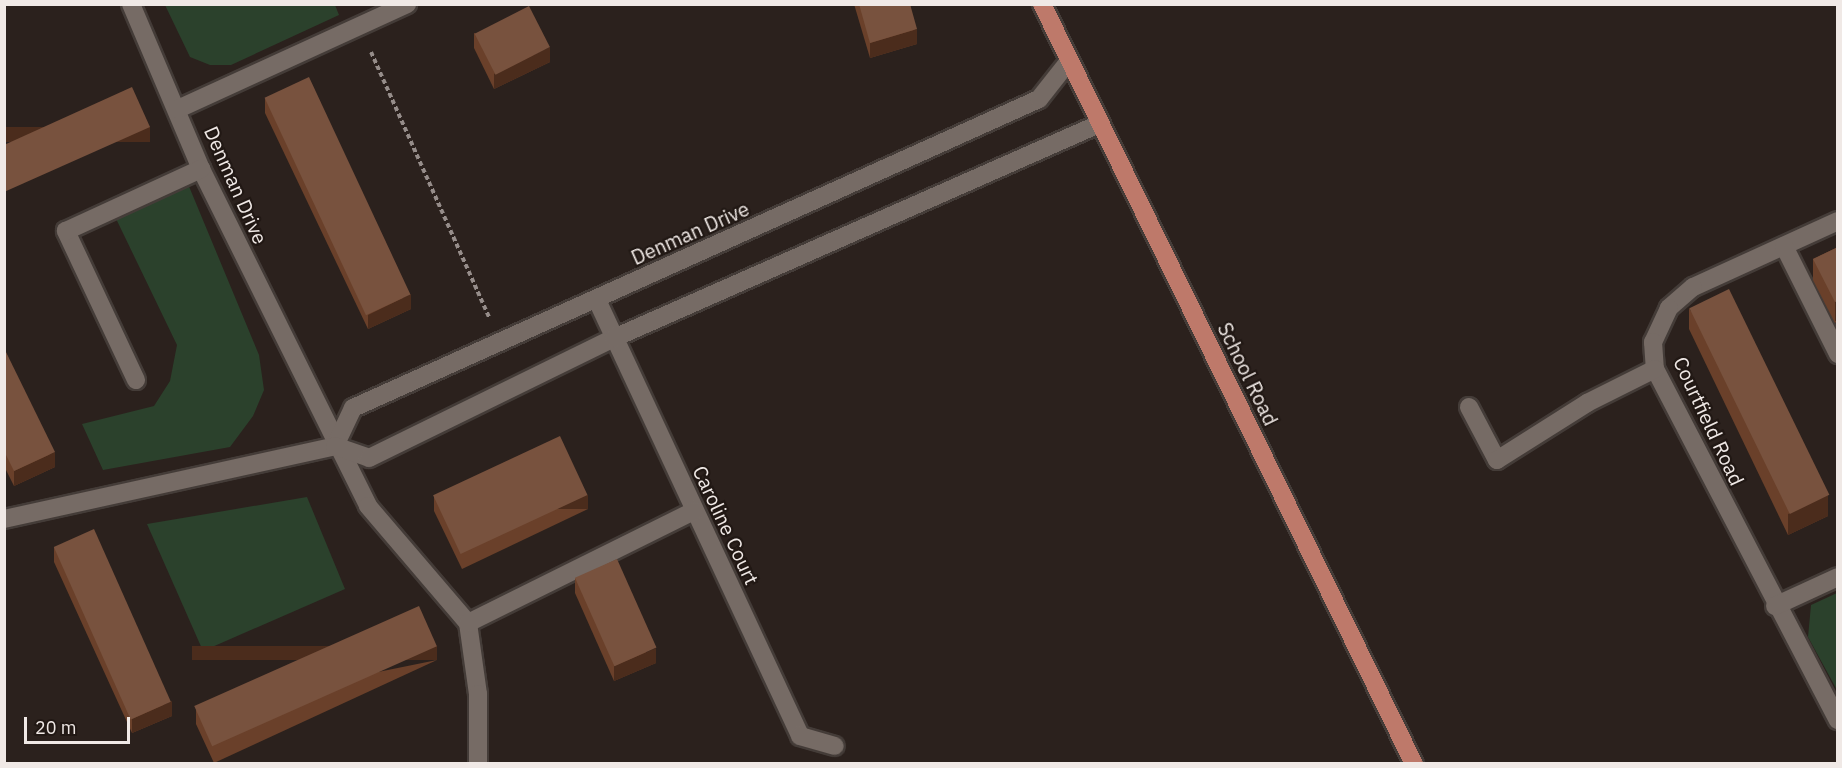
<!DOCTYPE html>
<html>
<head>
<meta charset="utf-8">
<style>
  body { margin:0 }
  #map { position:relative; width:1842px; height:768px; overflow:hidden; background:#2b211d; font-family:"IBM Plex Sans",sans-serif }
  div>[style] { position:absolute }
  .green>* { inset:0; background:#2b412c }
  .path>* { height:4px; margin-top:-2px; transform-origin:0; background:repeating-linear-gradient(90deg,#968d8a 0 4.5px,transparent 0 7.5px) }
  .roads { filter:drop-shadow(2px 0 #443c38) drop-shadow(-2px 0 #443c38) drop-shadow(0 2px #443c38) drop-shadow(0 -2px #443c38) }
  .minor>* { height:18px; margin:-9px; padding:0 9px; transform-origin:9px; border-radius:9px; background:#766b65 }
  .major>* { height:18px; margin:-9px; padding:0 9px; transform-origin:9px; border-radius:9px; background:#be796a }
  .wall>* { inset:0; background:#6a402a }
  .shaded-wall>* { inset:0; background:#4b2c1c; transform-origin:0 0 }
  .building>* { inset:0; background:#78523e; transform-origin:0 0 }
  span { translate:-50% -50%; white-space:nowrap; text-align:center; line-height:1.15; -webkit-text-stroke:4.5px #211814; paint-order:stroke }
  .street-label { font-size:20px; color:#f0e9e6 }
  .frame { position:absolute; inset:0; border:6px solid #f0e9e6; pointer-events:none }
  .scale { position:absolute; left:24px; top:717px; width:106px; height:27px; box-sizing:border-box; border:3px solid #f0e9e6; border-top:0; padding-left:8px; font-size:18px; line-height:21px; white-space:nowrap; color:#f0e9e6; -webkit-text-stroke:4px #211814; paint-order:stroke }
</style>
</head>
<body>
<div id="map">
  <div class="green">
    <div style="clip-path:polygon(165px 5px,335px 5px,339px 15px,231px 65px,210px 65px,190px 57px)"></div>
    <div style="clip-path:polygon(188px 184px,259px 355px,264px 390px,253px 416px,230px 447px,103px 470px,82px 424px,154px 406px,170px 381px,177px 345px,107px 200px)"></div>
    <div style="clip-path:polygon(307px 497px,345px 589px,203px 651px,147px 524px)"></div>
    <div style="clip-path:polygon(1837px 593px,1837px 690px,1808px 637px,1811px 605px)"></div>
  </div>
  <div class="path">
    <div style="left:371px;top:52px;width:292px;rotate:66deg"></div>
  </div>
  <div class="roads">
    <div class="minor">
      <div style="left:131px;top:4px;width:179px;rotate:67deg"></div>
      <div style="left:201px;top:169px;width:376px;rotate:63.6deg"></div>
      <div style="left:368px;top:506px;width:154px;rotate:49.5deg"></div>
      <div style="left:468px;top:623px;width:72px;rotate:82deg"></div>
      <div style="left:478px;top:694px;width:70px;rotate:90deg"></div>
      <div style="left:178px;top:109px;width:252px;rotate:-24.6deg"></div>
      <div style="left:1838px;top:221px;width:159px;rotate:155.5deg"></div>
      <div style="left:1693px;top:287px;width:32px;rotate:139deg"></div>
      <div style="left:1669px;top:308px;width:38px;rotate:115deg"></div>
      <div style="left:1653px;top:342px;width:27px;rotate:86deg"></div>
      <div style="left:1655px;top:369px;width:396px;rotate:62.5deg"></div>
      <div style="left:1784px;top:246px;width:121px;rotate:63.4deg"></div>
      <div style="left:597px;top:300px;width:481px;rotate:65deg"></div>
      <div style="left:800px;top:736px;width:36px;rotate:16deg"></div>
      <div style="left:136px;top:380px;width:165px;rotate:-115.2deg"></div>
      <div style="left:66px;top:231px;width:149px;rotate:-24.7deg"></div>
      <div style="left:1469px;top:407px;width:60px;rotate:62.2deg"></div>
      <div style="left:1497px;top:460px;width:107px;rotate:-32.3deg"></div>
      <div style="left:1587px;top:403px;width:76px;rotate:-26.6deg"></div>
      <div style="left:335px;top:446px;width:42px;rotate:-64.7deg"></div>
      <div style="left:353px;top:408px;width:752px;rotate:-24.25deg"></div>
      <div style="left:1039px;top:99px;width:48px;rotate:-51.7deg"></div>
      <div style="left:4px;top:519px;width:339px;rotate:-12.4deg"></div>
      <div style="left:335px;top:446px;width:36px;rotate:19deg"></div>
      <div style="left:369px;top:458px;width:273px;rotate:-26.1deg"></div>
      <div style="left:614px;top:338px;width:530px;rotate:-23.81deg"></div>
      <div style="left:1775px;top:606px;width:69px;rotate:-24.7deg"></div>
      <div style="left:468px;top:623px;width:252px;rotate:-26.4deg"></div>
    </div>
    <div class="major">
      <div style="left:1042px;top:4px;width:846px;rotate:63.92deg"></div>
    </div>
  </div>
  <div class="wall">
    <div style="clip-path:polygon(854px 4px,910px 4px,917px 44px,870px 58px)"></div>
    <div style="clip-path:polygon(474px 33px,550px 62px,494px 89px,474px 48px)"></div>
    <div style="clip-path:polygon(265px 98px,411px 309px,368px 329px,265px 113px)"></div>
    <div style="clip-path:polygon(1838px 247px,1838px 321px,1835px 323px,1813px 280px,1813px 259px)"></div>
    <div style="clip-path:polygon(1689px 308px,1828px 516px,1788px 535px,1689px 329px)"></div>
    <div style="clip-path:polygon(4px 348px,55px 467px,14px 486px,4px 466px)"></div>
    <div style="clip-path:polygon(434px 496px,588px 509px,462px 569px,434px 511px)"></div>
    <div style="clip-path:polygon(54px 547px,172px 716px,132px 733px,54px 562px)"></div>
    <div style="clip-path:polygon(575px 578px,656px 663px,614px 681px,575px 593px)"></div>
    <div style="clip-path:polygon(437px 660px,214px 763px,196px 724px,196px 709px)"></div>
  </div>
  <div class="shaded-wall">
    <div style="clip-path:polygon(917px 29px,917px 44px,870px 58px,870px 43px)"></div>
    <div style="clip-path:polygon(550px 47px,550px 62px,494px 89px,494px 74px)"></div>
    <div style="left:150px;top:127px;width:15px;height:160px;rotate:90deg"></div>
    <div style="clip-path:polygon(411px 294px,411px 309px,368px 329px,368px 315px)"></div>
    <div style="left:1838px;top:301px;width:20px;height:3px;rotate:90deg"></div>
    <div style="clip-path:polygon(55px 452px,55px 467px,14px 486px,14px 471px)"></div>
    <div style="left:588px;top:495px;width:14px;height:140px;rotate:90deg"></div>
    <div style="clip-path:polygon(1828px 495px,1828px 516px,1788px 535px,1788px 514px)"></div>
    <div style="left:437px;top:646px;width:14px;height:245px;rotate:90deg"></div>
    <div style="clip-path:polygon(656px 648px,656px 663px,614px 681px,614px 666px)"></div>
    <div style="clip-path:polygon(172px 701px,172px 716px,132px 733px,132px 719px)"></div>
  </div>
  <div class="building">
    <div style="clip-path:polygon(859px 4px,910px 4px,917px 29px,870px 43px)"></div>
    <div style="left:529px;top:6px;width:46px;height:61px;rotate:63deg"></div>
    <div style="left:309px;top:77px;width:240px;height:49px;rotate:65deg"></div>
    <div style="clip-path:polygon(132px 87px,150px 127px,4px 192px,4px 145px)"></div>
    <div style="clip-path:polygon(1838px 247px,1838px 301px,1835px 302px,1813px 259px)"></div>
    <div style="left:1729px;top:289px;width:229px;height:44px;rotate:64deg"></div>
    <div style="clip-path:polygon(4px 348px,55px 452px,14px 471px,4px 451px)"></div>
    <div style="left:560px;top:436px;width:65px;height:140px;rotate:65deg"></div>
    <div style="left:94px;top:529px;width:189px;height:44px;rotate:66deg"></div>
    <div style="left:617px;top:559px;width:97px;height:46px;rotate:66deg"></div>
    <div style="left:419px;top:606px;width:44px;height:246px;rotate:66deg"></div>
  </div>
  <div class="street-label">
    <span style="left:236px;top:185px;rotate:66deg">Denman Drive</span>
    <span style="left:690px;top:233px;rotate:-24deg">Denman Drive</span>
    <span style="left:1248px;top:374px;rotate:64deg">School Road</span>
    <span style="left:1709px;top:421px;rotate:65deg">Courtfield Road</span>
    <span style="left:726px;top:525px;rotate:65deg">Caroline Court</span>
  </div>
  <div class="frame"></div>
  <div class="scale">20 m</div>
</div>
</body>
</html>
